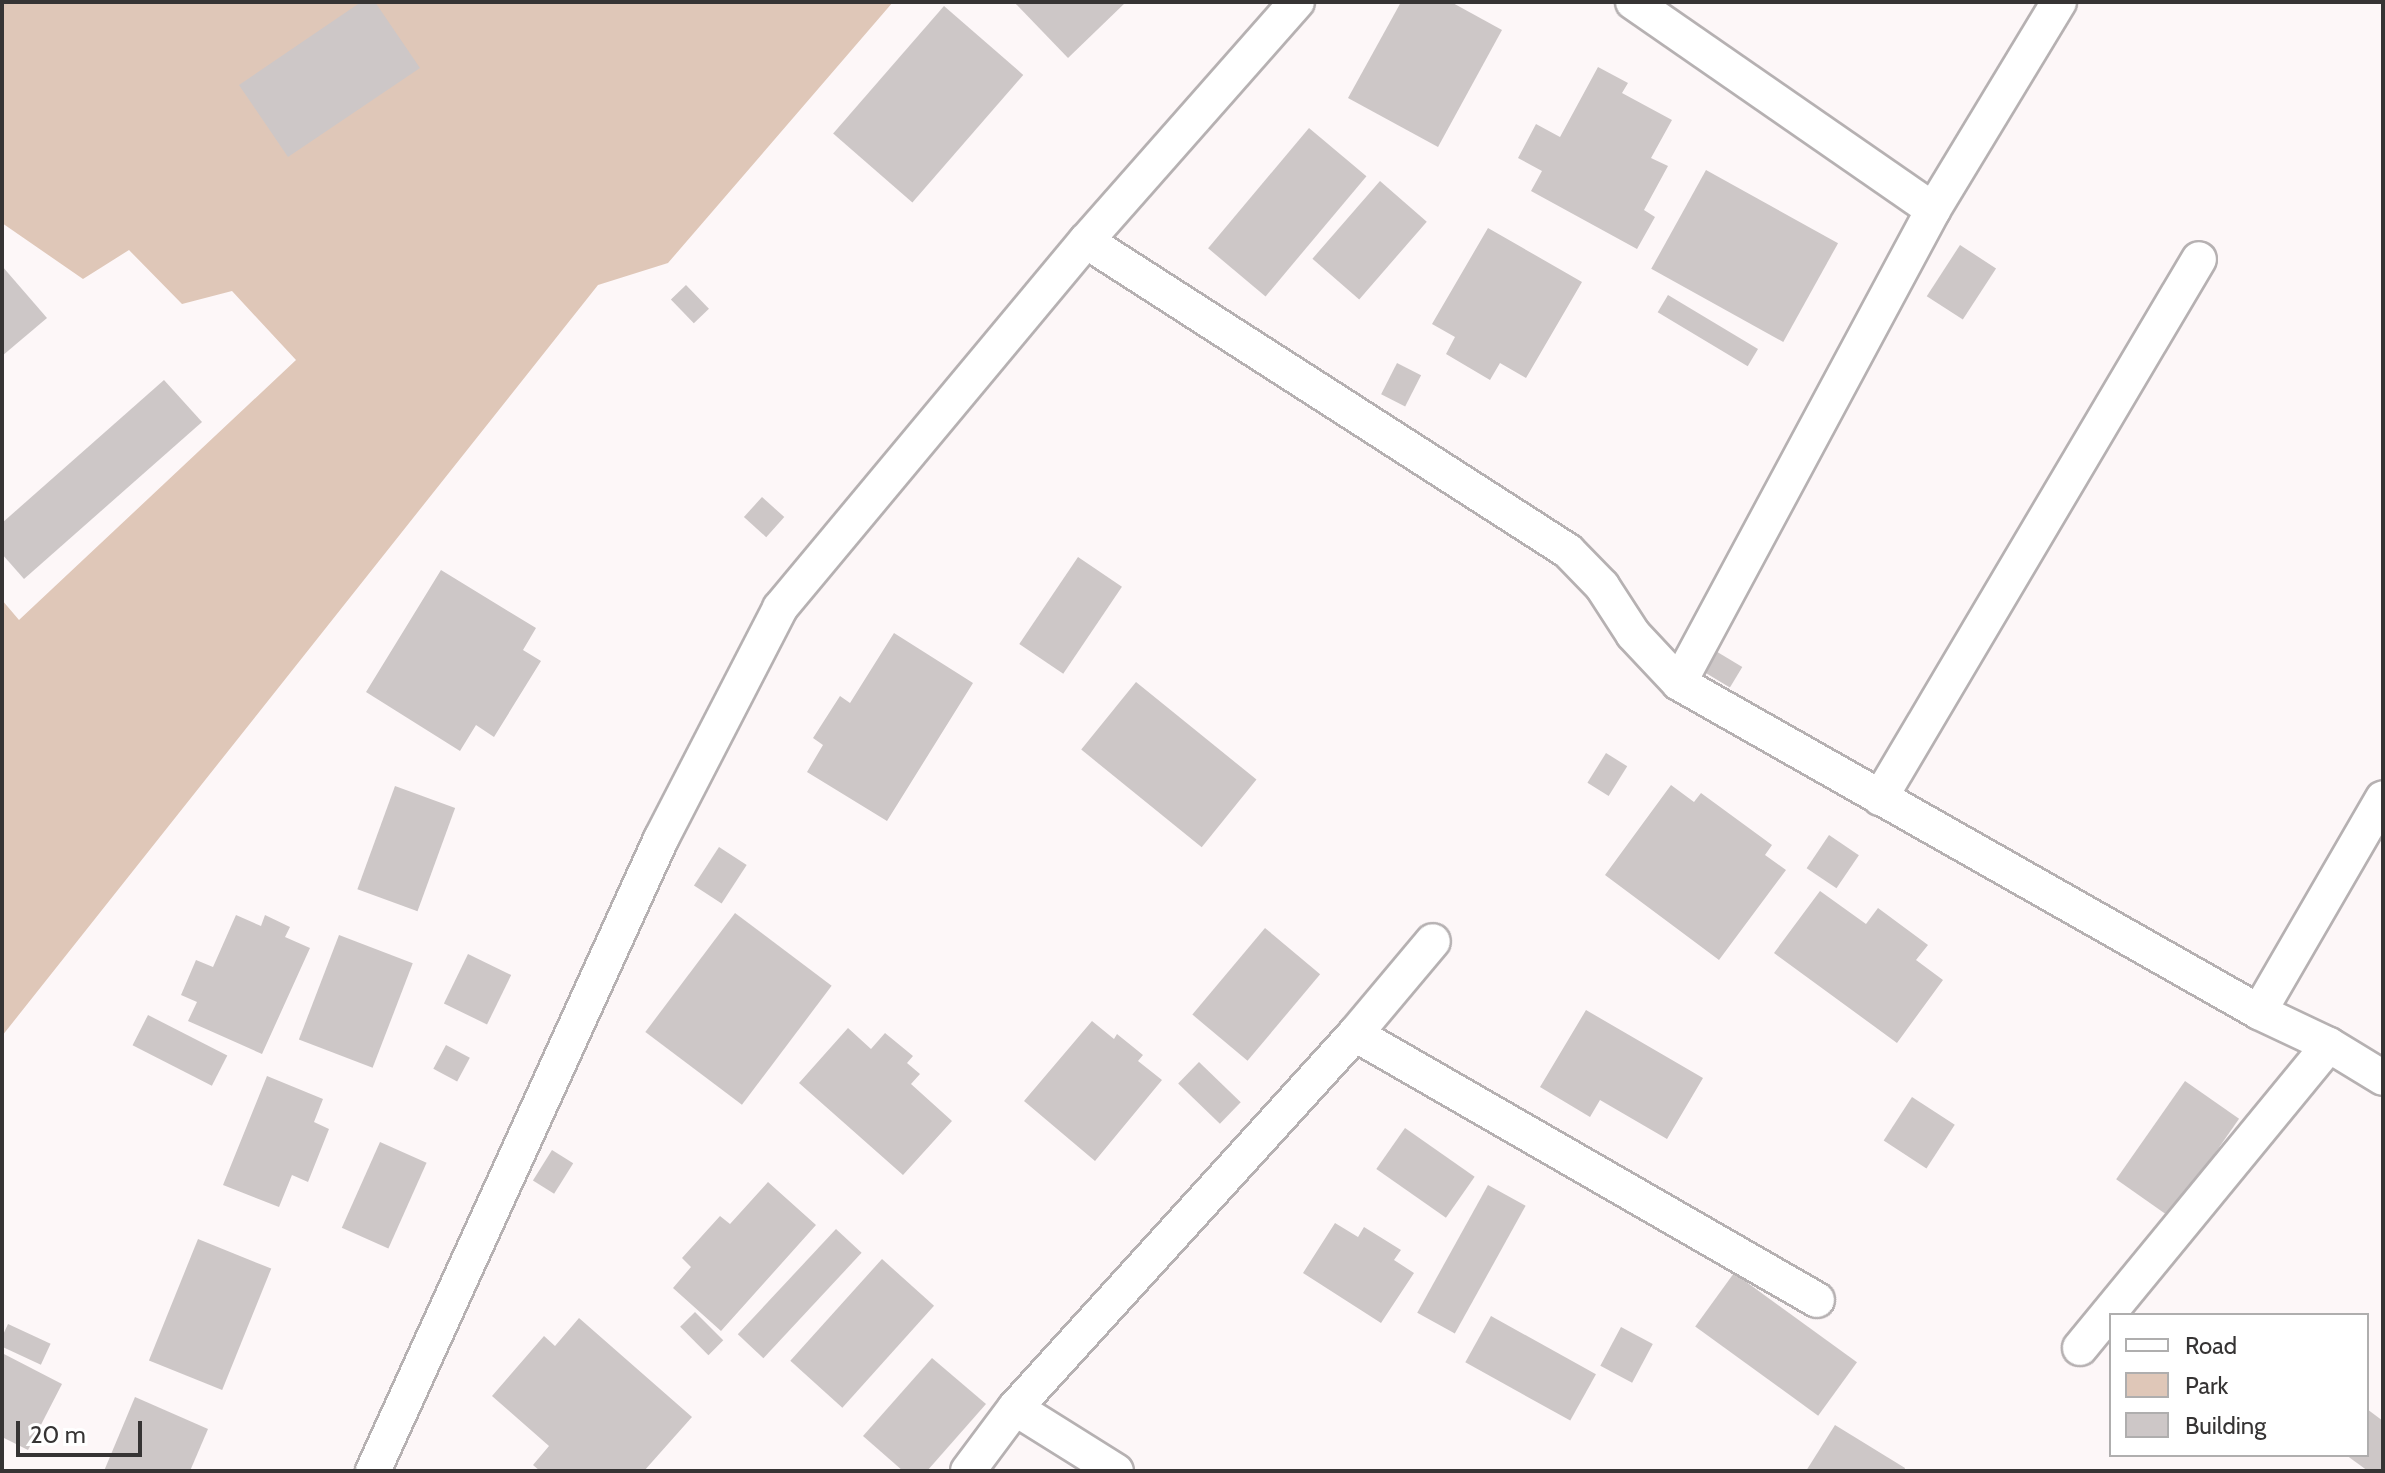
<!DOCTYPE html>
<html>
<head>
<meta charset="utf-8">
<style>
  body { margin:0 }
  #map { position:relative; width:2385px; height:1473px; overflow:hidden; background:#fdf7f8; font-family:Cabin,sans-serif }
  div>[style] { position:absolute }
  .green>* { inset:0; background:#dfc7b8 }
  .building>* { inset:0; background:#cdc7c7; transform-origin:0 0 }
  .roads { filter:drop-shadow(2px 0 #b6b1b2) drop-shadow(-2px 0 #b6b1b2) drop-shadow(0 2px #b6b1b2) drop-shadow(0 -2px #b6b1b2) }
  .street>* { height:34px; margin:-17px; padding:0 17px; transform-origin:17px; border-radius:17px; background:#fff }
  span { translate:-50% -50%; white-space:nowrap; text-align:center; line-height:1.15; -webkit-text-stroke:8px #fff; paint-order:stroke }
  .frame { position:absolute; inset:0; border:4px solid #363434; pointer-events:none }
  .legend { position:absolute; left:2109px; top:1313px; width:260px; height:144px; box-sizing:border-box; background:#fff; border:2px solid #afaeae; margin:0; padding:10px 14px; list-style:none; font-size:24px; color:#363434 }
  .legend li { display:flex; align-items:center; gap:16px; height:40px }
  .legend b { width:40px; border:2px solid #afaeae }
  .scale { position:absolute; left:16px; top:1421px; width:126px; height:36px; box-sizing:border-box; border:4px solid #363434; border-top:0; padding-left:10px; font-size:24px; line-height:28px; white-space:nowrap; color:#363434; -webkit-text-stroke:6px #fff; paint-order:stroke }
</style>
</head>
<body>
<div id="map">
  <div class="green">
    <div style="clip-path:polygon(2px 2px,893px 2px,668px 263px,598px 285px,2px 1036px,2px 600px,19px 620px,296px 360px,232px 291px,182px 304px,129px 250px,83px 279px,2px 223px)"></div>
  </div>
  <div class="building">
    <div style="clip-path:polygon(361px 2px,375px 2px,420px 68px,288px 157px,239px 85px)"></div>
    <div style="clip-path:polygon(1014px 2px,1126px 2px,1068px 58px)"></div>
    <div style="clip-path:polygon(1401px 2px,1451px 2px,1502px 30px,1438px 147px,1348px 98px)"></div>
    <div style="left:944px;top:6px;width:105px;height:169px;rotate:41deg"></div>
    <div style="clip-path:polygon(1598px 67px,1628px 83px,1622px 93px,1672px 120px,1651px 158px,1668px 166px,1644px 210px,1655px 217px,1637px 249px,1531px 191px,1542px 171px,1518px 158px,1536px 124px,1560px 137px)"></div>
    <div style="left:1309px;top:128px;width:75px;height:157px;rotate:40deg"></div>
    <div style="left:1706px;top:170px;width:151px;height:113px;rotate:29deg"></div>
    <div style="left:1380px;top:181px;width:62px;height:103px;rotate:41deg"></div>
    <div style="clip-path:polygon(1488px 228px,1582px 282px,1526px 378px,1500px 363px,1490px 380px,1446px 354px,1455px 337px,1432px 324px)"></div>
    <div style="left:1960px;top:245px;width:43px;height:61px;rotate:33deg"></div>
    <div style="clip-path:polygon(2px 266px,47px 318px,2px 356px)"></div>
    <div style="left:686px;top:285px;width:33px;height:21px;rotate:46deg"></div>
    <div style="left:1668px;top:295px;width:105px;height:20px;rotate:31deg"></div>
    <div style="left:1397px;top:363px;width:27px;height:35px;rotate:27deg"></div>
    <div style="clip-path:polygon(164px 380px,202px 422px,24px 579px,2px 554px,2px 523px)"></div>
    <div style="left:762px;top:497px;width:30px;height:27px;rotate:42deg"></div>
    <div style="left:1078px;top:557px;width:53px;height:105px;rotate:34deg"></div>
    <div style="clip-path:polygon(441px 570px,536px 628px,523px 650px,541px 661px,494px 737px,476px 725px,460px 751px,366px 692px)"></div>
    <div style="clip-path:polygon(894px 633px,973px 683px,887px 821px,807px 772px,823px 745px,813px 738px,840px 696px,850px 703px)"></div>
    <div style="left:1714px;top:650px;width:33px;height:24px;rotate:31deg"></div>
    <div style="left:1136px;top:682px;width:155px;height:87px;rotate:39deg"></div>
    <div style="left:1606px;top:753px;width:25px;height:35px;rotate:32deg"></div>
    <div style="clip-path:polygon(1671px 785px,1694px 802px,1701px 793px,1772px 845px,1765px 855px,1786px 870px,1719px 960px,1605px 875px)"></div>
    <div style="left:395px;top:786px;width:64px;height:110px;rotate:20deg"></div>
    <div style="left:1829px;top:835px;width:36px;height:40px;rotate:34deg"></div>
    <div style="left:719px;top:847px;width:33px;height:46px;rotate:33deg"></div>
    <div style="clip-path:polygon(1820px 891px,1866px 924px,1878px 908px,1928px 945px,1916px 960px,1943px 980px,1897px 1043px,1774px 953px)"></div>
    <div style="left:735px;top:913px;width:121px;height:149px;rotate:37deg"></div>
    <div style="clip-path:polygon(236px 915px,261px 926px,265px 915px,290px 927px,285px 937px,310px 948px,262px 1054px,188px 1021px,197px 1002px,181px 995px,196px 960px,213px 967px)"></div>
    <div style="left:1265px;top:928px;width:72px;height:113px;rotate:40deg"></div>
    <div style="left:339px;top:935px;width:79px;height:112px;rotate:21deg"></div>
    <div style="left:468px;top:954px;width:48px;height:55px;rotate:26deg"></div>
    <div style="clip-path:polygon(1586px 1010px,1703px 1078px,1667px 1139px,1600px 1100px,1590px 1117px,1540px 1087px)"></div>
    <div style="left:148px;top:1015px;width:89px;height:34px;rotate:27deg"></div>
    <div style="clip-path:polygon(1092px 1021px,1114px 1039px,1117px 1034px,1143px 1055px,1138px 1061px,1162px 1080px,1095px 1161px,1024px 1101px)"></div>
    <div style="clip-path:polygon(848px 1028px,871px 1049px,885px 1033px,913px 1056px,907px 1063px,920px 1074px,911px 1084px,952px 1121px,903px 1175px,799px 1083px)"></div>
    <div style="left:446px;top:1045px;width:27px;height:27px;rotate:28deg"></div>
    <div style="left:1199px;top:1062px;width:58px;height:30px;rotate:44deg"></div>
    <div style="clip-path:polygon(267px 1076px,323px 1099px,314px 1122px,329px 1129px,308px 1182px,292px 1175px,279px 1207px,223px 1185px)"></div>
    <div style="left:2185px;top:1081px;width:66px;height:120px;rotate:35deg"></div>
    <div style="left:1912px;top:1097px;width:51px;height:52px;rotate:33deg"></div>
    <div style="left:1405px;top:1128px;width:85px;height:50px;rotate:35deg"></div>
    <div style="left:380px;top:1142px;width:51px;height:94px;rotate:24deg"></div>
    <div style="left:552px;top:1150px;width:25px;height:36px;rotate:32deg"></div>
    <div style="clip-path:polygon(768px 1182px,816px 1225px,721px 1331px,673px 1288px,691px 1267px,682px 1258px,720px 1216px,730px 1224px)"></div>
    <div style="left:1488px;top:1185px;width:43px;height:146px;rotate:29deg"></div>
    <div style="clip-path:polygon(1335px 1223px,1358px 1237px,1364px 1227px,1401px 1250px,1394px 1260px,1414px 1273px,1381px 1323px,1303px 1273px)"></div>
    <div style="left:836px;top:1229px;width:35px;height:144px;rotate:43deg"></div>
    <div style="left:198px;top:1239px;width:79px;height:131px;rotate:22deg"></div>
    <div style="left:882px;top:1259px;width:70px;height:137px;rotate:42deg"></div>
    <div style="left:1734px;top:1273px;width:152px;height:66px;rotate:36deg"></div>
    <div style="left:695px;top:1312px;width:40px;height:21px;rotate:45deg"></div>
    <div style="left:1491px;top:1316px;width:120px;height:53px;rotate:29deg"></div>
    <div style="clip-path:polygon(579px 1318px,692px 1417px,644px 1471px,540px 1471px,533px 1465px,549px 1446px,492px 1396px,544px 1336px,555px 1346px)"></div>
    <div style="left:8px;top:1324px;width:47px;height:23px;rotate:25deg"></div>
    <div style="left:1621px;top:1327px;width:36px;height:44px;rotate:28deg"></div>
    <div style="clip-path:polygon(2px 1353px,62px 1384px,28px 1450px,2px 1437px)"></div>
    <div style="clip-path:polygon(932px 1358px,986px 1404px,927px 1471px,903px 1471px,863px 1436px)"></div>
    <div style="clip-path:polygon(135px 1397px,208px 1429px,190px 1471px,104px 1471px)"></div>
    <div style="clip-path:polygon(2367px 1409px,2383px 1421px,2383px 1471px,2368px 1471px,2346px 1455px,2367px 1455px)"></div>
    <div style="clip-path:polygon(1835px 1425px,1905px 1468px,1904px 1471px,1806px 1471px)"></div>
  </div>
  <div class="roads">
    <div class="street">
      <div style="left:1633px;top:2px;width:365px;rotate:34.7deg"></div>
      <div style="left:1086px;top:241px;width:573px;rotate:32.75deg"></div>
      <div style="left:1568px;top:551px;width:49px;rotate:45.8deg"></div>
      <div style="left:1602px;top:586px;width:57px;rotate:57.1deg"></div>
      <div style="left:1633px;top:634px;width:67px;rotate:46.8deg"></div>
      <div style="left:1679px;top:683px;width:667px;rotate:29.56deg"></div>
      <div style="left:2259px;top:1012px;width:77px;rotate:25.2deg"></div>
      <div style="left:2329px;top:1045px;width:63px;rotate:31.4deg"></div>
      <div style="left:1679px;top:683px;width:537px;rotate:-61.76deg"></div>
      <div style="left:1933px;top:210px;width:243px;rotate:-58.8deg"></div>
      <div style="left:1880px;top:798px;width:626px;rotate:-59.38deg"></div>
      <div style="left:2259px;top:1012px;width:247px;rotate:-59.9deg"></div>
      <div style="left:1355px;top:1034px;width:533px;rotate:29.93deg"></div>
      <div style="left:2080px;top:1348px;width:392px;rotate:-50.6deg"></div>
      <div style="left:1015px;top:1408px;width:119px;rotate:32deg"></div>
      <div style="left:373px;top:1471px;width:695px;rotate:-65.5deg"></div>
      <div style="left:661px;top:839px;width:260px;rotate:-62.7deg"></div>
      <div style="left:780px;top:608px;width:478px;rotate:-50.2deg"></div>
      <div style="left:1086px;top:241px;width:319px;rotate:-48.6deg"></div>
      <div style="left:968px;top:1471px;width:79px;rotate:-53.3deg"></div>
      <div style="left:1015px;top:1408px;width:505px;rotate:-47.73deg"></div>
      <div style="left:1355px;top:1034px;width:121px;rotate:-50deg"></div>
    </div>
  </div>
  <div class="frame"></div>
  <ul class="legend">
  <li><b style="height:10px;background:#fff"></b>Road</li>
  <li><b style="height:22px;background:#dfc7b8"></b>Park</li>
  <li><b style="height:22px;background:#cdc7c7"></b>Building</li>
  </ul>
  <div class="scale">20 m</div>
</div>
</body>
</html>
